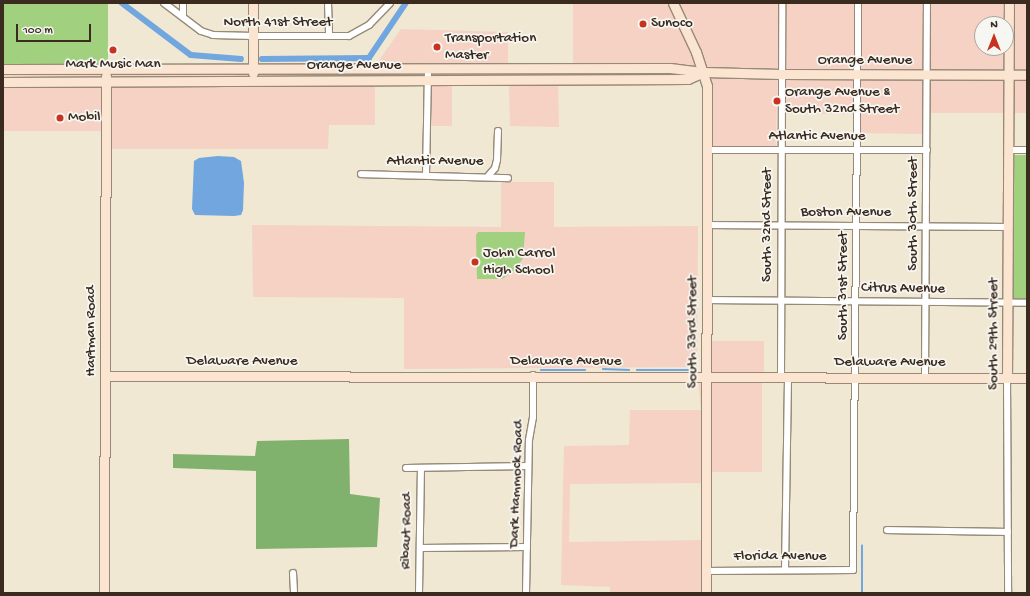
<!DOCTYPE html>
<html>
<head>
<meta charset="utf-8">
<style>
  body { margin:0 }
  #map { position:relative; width:1030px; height:596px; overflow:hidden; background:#f0e8d2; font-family:"Gochi Hand",sans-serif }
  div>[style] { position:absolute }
  .built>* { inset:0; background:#f5d2c3; transform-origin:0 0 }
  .green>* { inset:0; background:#a1d07f; transform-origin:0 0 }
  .forest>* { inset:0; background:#80b26e }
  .water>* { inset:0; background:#71a6de }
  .stream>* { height:1.5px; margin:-0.75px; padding:0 0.75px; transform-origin:0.75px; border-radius:0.75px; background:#71a6de }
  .canal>* { height:5.5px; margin:-2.75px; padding:0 2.75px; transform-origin:2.75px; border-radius:2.75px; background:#71a6de }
  .roads { filter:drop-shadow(1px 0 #968978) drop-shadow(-1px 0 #968978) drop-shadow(0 1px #968978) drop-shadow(0 -1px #968978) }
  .street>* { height:6px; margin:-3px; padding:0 3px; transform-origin:3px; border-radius:3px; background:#fff }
  .secondary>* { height:9px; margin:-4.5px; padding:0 4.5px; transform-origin:4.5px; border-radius:4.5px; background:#fce5d0 }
  .dots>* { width:11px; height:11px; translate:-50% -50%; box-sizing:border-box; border:2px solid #f6f6f2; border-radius:50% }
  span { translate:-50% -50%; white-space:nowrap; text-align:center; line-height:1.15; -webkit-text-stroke:3.5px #f6f6f2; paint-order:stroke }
  .street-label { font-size:15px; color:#3b2a1e }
  .poi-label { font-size:15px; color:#3b2a1e }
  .left { translate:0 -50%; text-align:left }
  .frame { position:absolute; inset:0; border:4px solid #3b2a1e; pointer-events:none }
  .north { position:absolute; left:974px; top:16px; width:40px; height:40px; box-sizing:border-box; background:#f6f6f2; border:1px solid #aba49d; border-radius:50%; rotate:0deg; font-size:11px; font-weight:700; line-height:16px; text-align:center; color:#3b2a1e }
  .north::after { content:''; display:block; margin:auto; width:14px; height:18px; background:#c8321e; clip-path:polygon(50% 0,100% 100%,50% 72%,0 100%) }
  .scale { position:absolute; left:16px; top:24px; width:75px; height:18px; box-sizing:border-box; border:2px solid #3b2a1e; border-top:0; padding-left:5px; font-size:12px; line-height:14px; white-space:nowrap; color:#3b2a1e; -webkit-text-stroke:3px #f6f6f2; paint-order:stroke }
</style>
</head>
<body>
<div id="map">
  <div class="built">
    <div style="clip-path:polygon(573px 3px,670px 3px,699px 68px,573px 65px)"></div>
    <div style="clip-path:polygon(676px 3px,779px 3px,778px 71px,706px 69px)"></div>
    <div style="left:784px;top:3px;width:72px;height:68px"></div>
    <div style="left:861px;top:3px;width:64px;height:69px"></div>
    <div style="clip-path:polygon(930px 3px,1006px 3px,1006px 24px,982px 24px,982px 48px,1006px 48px,1005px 72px,930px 72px)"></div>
    <div style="left:1011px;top:3px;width:16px;height:69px"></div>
    <div style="clip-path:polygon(401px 29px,508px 32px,508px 65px,375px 66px)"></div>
    <div style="clip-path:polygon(508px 71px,550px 74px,546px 77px,431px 77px,431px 72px)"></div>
    <div style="clip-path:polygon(3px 72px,103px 73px,103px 78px,3px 79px)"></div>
    <div style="left:251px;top:72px;width:5px;height:142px;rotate:90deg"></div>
    <div style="left:256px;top:72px;width:170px;height:5px"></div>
    <div style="left:707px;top:75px;width:71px;height:72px;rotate:2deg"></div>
    <div style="left:784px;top:77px;width:71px;height:37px"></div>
    <div style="left:860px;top:77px;width:64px;height:56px;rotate:1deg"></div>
    <div style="left:1005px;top:77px;width:36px;height:75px;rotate:90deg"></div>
    <div style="left:1011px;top:78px;width:16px;height:35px"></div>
    <div style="clip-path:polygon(426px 83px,425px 85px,375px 85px,375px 125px,329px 125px,328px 149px,109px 149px,109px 84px)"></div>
    <div style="clip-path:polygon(431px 83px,558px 83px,559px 127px,510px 126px,509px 86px,464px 85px,452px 86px,452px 126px,430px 126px)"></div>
    <div style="left:3px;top:84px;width:100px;height:47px"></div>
    <div style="clip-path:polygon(501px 182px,554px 182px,554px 227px,698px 226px,697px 367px,404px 369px,404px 298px,253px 297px,252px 225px,501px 227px)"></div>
    <div style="left:764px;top:341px;width:32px;height:54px;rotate:90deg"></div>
    <div style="clip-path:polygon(698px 379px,705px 379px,705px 483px,570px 484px,569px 542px,704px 540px,704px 593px,610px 593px,610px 587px,561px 585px,564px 446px,629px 445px,630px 410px,701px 410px)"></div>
    <div style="left:710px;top:379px;width:52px;height:93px"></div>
  </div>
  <div class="green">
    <div style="left:3px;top:3px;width:105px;height:63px"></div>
    <div style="left:1011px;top:155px;width:16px;height:146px"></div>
    <div style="clip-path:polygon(478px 232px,525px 232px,523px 258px,515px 270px,502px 279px,477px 279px,476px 235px)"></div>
  </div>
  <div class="forest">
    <div style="clip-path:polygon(349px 439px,350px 494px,380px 498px,377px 547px,256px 549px,256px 471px,173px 468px,173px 454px,255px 456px,257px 441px)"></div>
  </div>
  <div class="water">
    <div style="clip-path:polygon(218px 156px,234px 157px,241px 161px,244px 183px,243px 210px,241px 215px,234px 216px,195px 215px,192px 209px,194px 161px,199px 158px)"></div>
  </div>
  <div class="stream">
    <div style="left:603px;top:369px;width:26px;rotate:2deg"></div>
    <div style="left:541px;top:370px;width:44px"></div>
    <div style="left:637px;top:370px;width:51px"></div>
    <div style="left:862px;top:593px;width:47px;rotate:-90deg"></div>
  </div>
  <div class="canal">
    <div style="left:122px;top:3px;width:86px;rotate:37deg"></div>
    <div style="left:191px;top:55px;width:50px;rotate:4.6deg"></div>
    <div style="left:262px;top:59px;width:107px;rotate:-0.5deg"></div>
    <div style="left:369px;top:58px;width:66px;rotate:-56.1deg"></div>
  </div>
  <div class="roads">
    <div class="street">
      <div style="left:164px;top:3px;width:46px;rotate:37.1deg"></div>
      <div style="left:201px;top:31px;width:13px;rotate:18deg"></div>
      <div style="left:213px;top:35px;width:41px;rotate:1.4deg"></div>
      <div style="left:254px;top:36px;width:95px"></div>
      <div style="left:349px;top:36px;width:23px;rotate:-29deg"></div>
      <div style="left:369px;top:25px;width:30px;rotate:-46deg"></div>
      <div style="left:183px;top:3px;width:14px;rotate:90deg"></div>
      <div style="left:328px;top:3px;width:33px;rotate:88deg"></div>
      <div style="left:707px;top:150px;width:220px"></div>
      <div style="left:1008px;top:150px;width:19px"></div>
      <div style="left:361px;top:174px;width:147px;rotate:1.6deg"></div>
      <div style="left:426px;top:175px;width:106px;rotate:-88.9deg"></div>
      <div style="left:489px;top:175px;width:9px;rotate:-49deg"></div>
      <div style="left:495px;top:168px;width:8px;rotate:-76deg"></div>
      <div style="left:497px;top:160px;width:29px;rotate:-88deg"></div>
      <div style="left:707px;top:225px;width:301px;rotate:0.4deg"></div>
      <div style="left:707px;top:300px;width:320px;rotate:0.5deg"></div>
      <div style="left:781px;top:376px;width:373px;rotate:-89.8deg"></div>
      <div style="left:925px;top:377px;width:374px;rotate:-89.7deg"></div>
      <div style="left:1007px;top:378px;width:215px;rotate:89.7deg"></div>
      <div style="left:406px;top:468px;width:122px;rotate:-0.9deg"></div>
      <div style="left:887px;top:530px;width:121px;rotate:0.9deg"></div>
      <div style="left:420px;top:548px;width:107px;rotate:-0.5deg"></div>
      <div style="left:785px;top:570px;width:194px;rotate:-89.1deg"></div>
      <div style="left:707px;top:571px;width:146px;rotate:-0.4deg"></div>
      <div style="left:853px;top:570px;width:567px;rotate:-89.49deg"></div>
      <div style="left:293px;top:573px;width:20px;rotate:87deg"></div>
      <div style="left:419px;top:593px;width:124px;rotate:-89.1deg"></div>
      <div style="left:526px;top:593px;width:153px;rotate:-88.9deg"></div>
      <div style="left:529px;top:440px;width:23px;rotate:-80deg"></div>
      <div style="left:533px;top:417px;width:42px;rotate:-90deg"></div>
    </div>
    <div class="secondary">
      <div style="left:253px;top:3px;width:70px;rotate:90deg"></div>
      <div style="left:673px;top:3px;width:54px;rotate:64.9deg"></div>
      <div style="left:696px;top:52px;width:36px;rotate:72deg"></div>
      <div style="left:707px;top:86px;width:507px;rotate:90.11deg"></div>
      <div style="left:3px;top:69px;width:667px;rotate:-0.09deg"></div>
      <div style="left:670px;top:68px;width:34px;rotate:7deg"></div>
      <div style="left:704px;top:72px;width:77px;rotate:1.5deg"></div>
      <div style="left:781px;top:74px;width:246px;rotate:0.2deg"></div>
      <div style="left:3px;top:82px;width:685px;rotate:-0.25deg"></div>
      <div style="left:688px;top:79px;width:17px;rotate:-24deg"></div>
      <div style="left:106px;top:376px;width:921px;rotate:0.12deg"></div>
      <div style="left:1007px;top:378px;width:375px;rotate:-89.7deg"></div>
      <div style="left:104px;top:593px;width:517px;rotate:-89.78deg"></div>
    </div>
  </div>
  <div class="dots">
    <div style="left:643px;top:24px;background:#c8321e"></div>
    <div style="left:437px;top:47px;background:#c8321e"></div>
    <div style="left:113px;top:50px;background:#c8321e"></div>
    <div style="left:777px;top:101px;background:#c8321e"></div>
    <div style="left:60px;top:118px;background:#c8321e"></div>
    <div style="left:475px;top:262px;background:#c8321e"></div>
  </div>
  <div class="street-label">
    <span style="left:278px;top:23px">North 41st Street</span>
    <span style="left:865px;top:61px">Orange Avenue</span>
    <span style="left:354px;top:66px">Orange Avenue</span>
    <span style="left:817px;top:137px">Atlantic Avenue</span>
    <span style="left:435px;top:162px">Atlantic Avenue</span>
    <span style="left:846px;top:213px">Boston Avenue</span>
    <span style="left:914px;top:214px;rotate:-90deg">South 30th Street</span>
    <span style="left:768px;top:225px;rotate:-90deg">South 32nd Street</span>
    <span style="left:844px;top:286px;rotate:-90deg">South 31st Street</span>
    <span style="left:903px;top:289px;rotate:1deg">Citrus Avenue</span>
    <span style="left:92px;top:331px;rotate:-90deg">Hartman Road</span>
    <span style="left:693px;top:332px;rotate:-90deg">South 33rd Street</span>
    <span style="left:994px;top:334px;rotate:-90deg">South 29th Street</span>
    <span style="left:242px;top:362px">Delaware Avenue</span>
    <span style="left:566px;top:362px">Delaware Avenue</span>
    <span style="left:890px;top:363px">Delaware Avenue</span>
    <span style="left:517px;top:484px;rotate:-88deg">Dark Hammock Road</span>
    <span style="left:407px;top:531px;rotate:-89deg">Ribaut Road</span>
    <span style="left:780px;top:557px">Florida Avenue</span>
  </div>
  <div class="poi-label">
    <span class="left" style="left:651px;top:24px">Sunoco</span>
    <span class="left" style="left:445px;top:47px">Transportation<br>Master</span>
    <span style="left:113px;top:65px">Mark Music Man</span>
    <span class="left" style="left:785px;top:101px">Orange Avenue &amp;<br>South 32nd Street</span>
    <span class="left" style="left:68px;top:118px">Mobil</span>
    <span class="left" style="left:483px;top:262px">John Carrol<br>High School</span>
  </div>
  <div class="frame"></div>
  <div class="north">N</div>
  <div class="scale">100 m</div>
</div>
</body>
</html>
